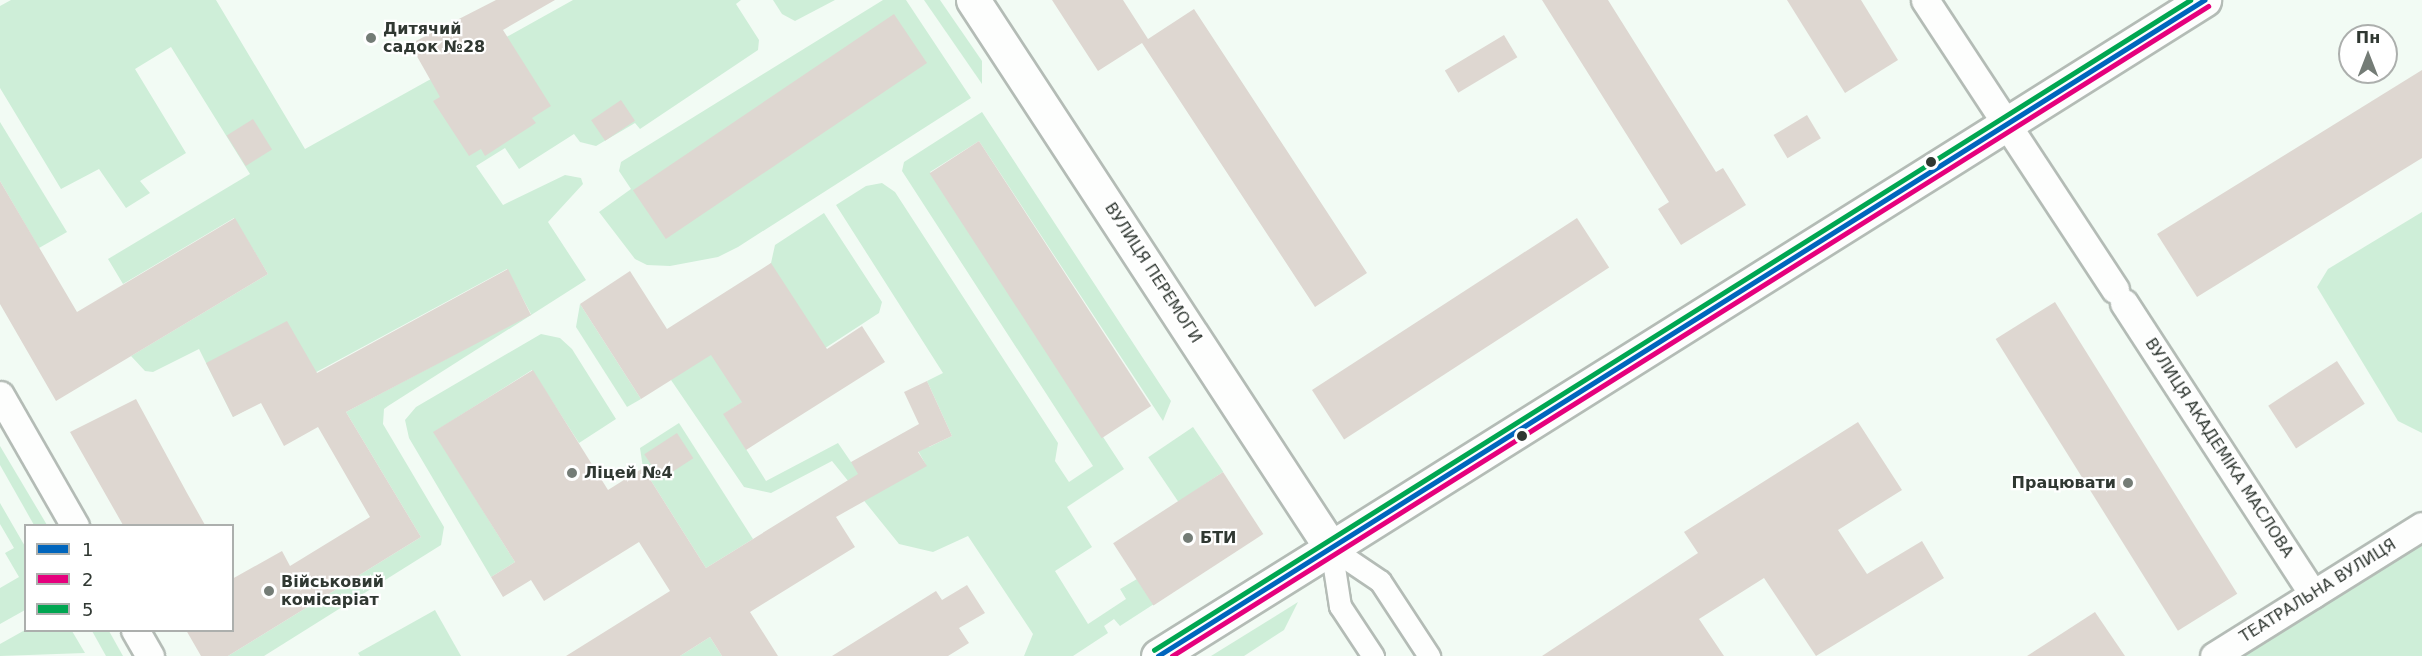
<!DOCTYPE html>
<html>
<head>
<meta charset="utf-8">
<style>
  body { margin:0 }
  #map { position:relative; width:2422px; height:656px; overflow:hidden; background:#f2fbf4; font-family:"DejaVu Sans",sans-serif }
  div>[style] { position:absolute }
  .green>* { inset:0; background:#ceeed8; transform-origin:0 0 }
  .building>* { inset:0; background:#ded7d1; transform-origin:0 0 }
  .roads { filter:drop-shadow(2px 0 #b4bcb6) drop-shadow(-2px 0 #b4bcb6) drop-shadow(0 2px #b4bcb6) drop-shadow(0 -2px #b4bcb6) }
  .pedestrian>* { height:21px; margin:-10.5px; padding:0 10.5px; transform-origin:10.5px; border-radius:10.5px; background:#fdfefd }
  .minor>* { height:27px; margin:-13.5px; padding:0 13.5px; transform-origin:13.5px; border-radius:13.5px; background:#fdfefd }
  .tertiary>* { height:33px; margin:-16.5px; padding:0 16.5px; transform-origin:16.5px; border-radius:16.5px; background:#fdfefd }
  .secondary>* { height:33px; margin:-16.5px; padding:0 16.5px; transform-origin:16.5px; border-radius:16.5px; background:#fdfefd }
  .bus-1>* { height:4.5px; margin:-2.25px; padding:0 2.25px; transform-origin:2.25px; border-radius:2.25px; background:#0065bd }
  .bus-2>* { height:4.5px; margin:-2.25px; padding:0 2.25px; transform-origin:2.25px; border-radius:2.25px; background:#e5007d }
  .bus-3>* { height:4.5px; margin:-2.25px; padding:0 2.25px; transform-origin:2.25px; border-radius:2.25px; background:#00a651 }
  .dots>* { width:16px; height:16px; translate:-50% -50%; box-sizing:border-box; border:3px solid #fff; border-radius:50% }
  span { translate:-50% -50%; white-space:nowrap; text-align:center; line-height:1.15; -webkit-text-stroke:4.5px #fff; paint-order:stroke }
  .poi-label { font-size:16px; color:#303832; font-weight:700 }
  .left { translate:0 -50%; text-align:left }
  .right { translate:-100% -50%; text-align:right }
  .street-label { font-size:16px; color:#303832 }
  .legend { position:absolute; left:24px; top:524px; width:210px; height:108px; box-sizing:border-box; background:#fff; border:2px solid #acafad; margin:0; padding:8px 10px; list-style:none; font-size:18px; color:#303832 }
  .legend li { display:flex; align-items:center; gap:12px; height:30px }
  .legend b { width:30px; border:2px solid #acafad }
  .north { position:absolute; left:2338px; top:24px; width:60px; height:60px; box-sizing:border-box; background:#fff; border:2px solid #acafad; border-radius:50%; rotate:0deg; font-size:16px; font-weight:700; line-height:24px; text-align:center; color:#303832 }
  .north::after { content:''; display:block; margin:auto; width:21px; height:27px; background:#747c76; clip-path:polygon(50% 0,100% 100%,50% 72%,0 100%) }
</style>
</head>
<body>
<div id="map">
  <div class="green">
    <div style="clip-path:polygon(11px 0,216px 0,305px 149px,573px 0,741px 0,736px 4px,759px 40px,758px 50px,640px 129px,635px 123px,596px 146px,580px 142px,574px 134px,519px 169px,505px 148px,476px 166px,503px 205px,565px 175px,581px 178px,583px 184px,548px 222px,586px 280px,388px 406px,384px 409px,383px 424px,444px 527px,441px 545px,264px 656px,228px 656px,421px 537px,346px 412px,531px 314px,507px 269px,233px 417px,199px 349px,153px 372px,145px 371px,131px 356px,268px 274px,234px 218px,123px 284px,108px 259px,250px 174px,171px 47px,135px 69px,186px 153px,140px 181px,150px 193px,126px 208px,99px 169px,61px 189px,0 88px,0 6px)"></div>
    <div style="clip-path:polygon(773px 0,835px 0,795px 21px,782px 14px)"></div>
    <div style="clip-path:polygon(883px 0,906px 0,971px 98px,738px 247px,718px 257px,670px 266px,647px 265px,635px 259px,599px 212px,631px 189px,619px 171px,621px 162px)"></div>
    <div style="clip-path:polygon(924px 0,940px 0,982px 61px,982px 84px)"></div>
    <div style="clip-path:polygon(982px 112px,1171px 401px,1163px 421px,979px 141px,930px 172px,1124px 469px,1067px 507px,1092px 547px,1055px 571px,1088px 624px,1126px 599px,1120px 589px,1137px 579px,1154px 604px,1120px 626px,1114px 619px,1104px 626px,1108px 633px,1073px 656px,1024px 656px,1033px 634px,968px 536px,933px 552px,899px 544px,832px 461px,771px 493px,744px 487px,671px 380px,771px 263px,775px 245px,824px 213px,882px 302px,879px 313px,724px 414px,766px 481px,838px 443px,851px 462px,926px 465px,907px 431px,929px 447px,952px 436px,927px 381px,943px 373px,836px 205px,866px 186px,882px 183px,895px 192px,1058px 443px,1055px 461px,1069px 482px,1093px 466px,902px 171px,904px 162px)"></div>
    <div style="clip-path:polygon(0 122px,67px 232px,39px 248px,0 181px)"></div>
    <div style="clip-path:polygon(2422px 212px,2422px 433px,2398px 421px,2317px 287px,2328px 269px)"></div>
    <div style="clip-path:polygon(580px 304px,641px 399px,627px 407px,576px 327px)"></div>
    <div style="clip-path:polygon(541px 334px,560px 338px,572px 349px,616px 419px,579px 443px,532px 370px,434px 432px,515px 562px,491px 577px,409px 438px,405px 420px,416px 407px)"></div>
    <div style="clip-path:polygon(679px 423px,753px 539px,706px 568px,643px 468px,640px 448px)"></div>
    <div style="left:1193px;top:427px;width:54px;height:54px;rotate:56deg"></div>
    <div style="clip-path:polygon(0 446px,47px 525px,34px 525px,0 465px)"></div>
    <div style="clip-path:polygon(0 503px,26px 548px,25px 610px,0 624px,0 588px,19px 577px,5px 553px,14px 548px,0 524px)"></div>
    <div style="clip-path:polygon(2422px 539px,2422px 656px,2234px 656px)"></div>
    <div style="clip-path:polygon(1298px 602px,1284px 630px,1244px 656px,1211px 656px)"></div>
    <div style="clip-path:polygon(435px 610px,461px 656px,360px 656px,358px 653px)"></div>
    <div style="clip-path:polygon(25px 630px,72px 631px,85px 653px,0 656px,0 644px)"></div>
    <div style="clip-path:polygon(92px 631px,109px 631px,123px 656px,106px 656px)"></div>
    <div style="clip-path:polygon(710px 637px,722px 656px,680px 656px)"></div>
  </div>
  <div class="building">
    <div style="clip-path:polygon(496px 0,555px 0,503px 30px,551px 106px,532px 118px,536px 123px,485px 156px,481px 149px,469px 156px,433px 101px,440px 97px,410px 44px)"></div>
    <div style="clip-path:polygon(1052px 0,1123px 0,1148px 39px,1194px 9px,1367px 273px,1315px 307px,1142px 43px,1098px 71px)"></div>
    <div style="clip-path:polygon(1542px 0,1608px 0,1716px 172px,1723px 168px,1746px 205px,1681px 245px,1658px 209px,1669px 202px)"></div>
    <div style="clip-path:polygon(1787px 0,1861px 0,1898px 60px,1845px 93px)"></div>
    <div style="left:894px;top:14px;width:59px;height:315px;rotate:56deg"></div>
    <div style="left:1504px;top:35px;width:26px;height:69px;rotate:59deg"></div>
    <div style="clip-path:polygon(2422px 70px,2422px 158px,2197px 297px,2157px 234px)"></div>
    <div style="left:621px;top:100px;width:25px;height:36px;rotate:56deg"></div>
    <div style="left:1807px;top:115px;width:27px;height:39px;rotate:59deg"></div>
    <div style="left:253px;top:119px;width:36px;height:31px;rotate:58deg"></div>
    <div style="left:979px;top:141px;width:316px;height:59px;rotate:57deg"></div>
    <div style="clip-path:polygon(0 181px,77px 312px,235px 218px,268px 274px,56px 401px,0 304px)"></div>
    <div style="left:1577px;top:218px;width:59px;height:316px;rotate:57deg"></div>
    <div style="clip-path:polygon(771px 263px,827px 349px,862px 326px,885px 362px,746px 450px,723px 414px,742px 402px,711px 355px,641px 399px,580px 304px,630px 271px,667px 329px)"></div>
    <div style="clip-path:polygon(508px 269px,531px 315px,346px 412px,421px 537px,228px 656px,201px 656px,186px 630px,232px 630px,232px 579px,282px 551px,290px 566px,370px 517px,318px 427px,284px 446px,261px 403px,233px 417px,206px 363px,287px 321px,317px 373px)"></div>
    <div style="left:2055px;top:302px;width:344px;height:70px;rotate:58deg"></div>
    <div style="left:2337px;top:361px;width:51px;height:82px;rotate:57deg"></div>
    <div style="clip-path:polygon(533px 370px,608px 490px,643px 468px,706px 568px,858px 474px,851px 462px,919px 424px,904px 392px,927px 381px,952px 436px,918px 452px,927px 466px,836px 517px,855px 547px,750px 612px,778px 656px,722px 656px,710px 637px,680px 656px,566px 656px,670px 591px,639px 542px,544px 601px,531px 580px,503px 597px,491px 577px,515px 562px,433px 432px)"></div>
    <div style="clip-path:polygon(136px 399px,187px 493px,205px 525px,123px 525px,70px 432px)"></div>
    <div style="clip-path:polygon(1858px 422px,1902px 490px,1838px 530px,1867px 574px,1922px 541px,1944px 578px,1816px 656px,1764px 578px,1699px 619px,1724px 656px,1542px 656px,1698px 553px,1684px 532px)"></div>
    <div style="left:677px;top:433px;width:30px;height:39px;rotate:57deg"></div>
    <div style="left:1223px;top:472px;width:74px;height:131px;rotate:57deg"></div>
    <div style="clip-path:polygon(967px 585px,985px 613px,959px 628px,969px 643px,948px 656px,832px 656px,936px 591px,942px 600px)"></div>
    <div style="clip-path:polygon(2095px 612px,2125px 656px,2027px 656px)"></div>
  </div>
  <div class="roads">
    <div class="pedestrian">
      <div style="left:1331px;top:548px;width:59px;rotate:34deg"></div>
      <div style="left:1380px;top:581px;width:90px;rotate:56.8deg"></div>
      <div style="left:1331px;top:548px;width:59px;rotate:81.2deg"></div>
      <div style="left:1340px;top:606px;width:60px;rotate:56.6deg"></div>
    </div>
    <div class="minor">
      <div style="left:1925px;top:0;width:346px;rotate:56.7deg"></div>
      <div style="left:2124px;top:303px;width:347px;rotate:57deg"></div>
      <div style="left:0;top:395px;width:151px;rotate:60.2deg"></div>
      <div style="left:135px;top:630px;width:30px;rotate:60deg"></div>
      <div style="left:2214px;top:656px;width:245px;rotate:-32deg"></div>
    </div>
    <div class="tertiary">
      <div style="left:1158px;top:656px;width:204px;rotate:-32deg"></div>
    </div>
    <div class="secondary">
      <div style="left:973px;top:0;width:655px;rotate:56.84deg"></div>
      <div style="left:1331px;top:548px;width:1031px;rotate:-32.12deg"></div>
    </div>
  </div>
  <div class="bus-1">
    <div style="left:1158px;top:656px;width:1235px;rotate:-32.09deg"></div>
  </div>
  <div class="bus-2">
    <div style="left:1172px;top:656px;width:1223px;rotate:-32.1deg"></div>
  </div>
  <div class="bus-3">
    <div style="left:1154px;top:650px;width:1223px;rotate:-32.1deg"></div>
  </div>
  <div class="dots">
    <div style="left:371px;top:38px;background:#747c76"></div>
    <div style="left:1931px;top:162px;background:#303832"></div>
    <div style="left:1522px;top:436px;background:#303832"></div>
    <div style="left:572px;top:473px;background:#747c76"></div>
    <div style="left:2128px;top:483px;background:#747c76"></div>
    <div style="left:1188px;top:538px;background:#747c76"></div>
    <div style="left:269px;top:591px;background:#747c76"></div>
  </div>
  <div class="poi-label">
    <span class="left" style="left:383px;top:38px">Дитячий<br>садок №28</span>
    <span class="left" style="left:584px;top:473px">Ліцей №4</span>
    <span class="right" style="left:2116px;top:483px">Працювати</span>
    <span class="left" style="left:1200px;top:538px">БТИ</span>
    <span class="left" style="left:281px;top:591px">Військовий<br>комісаріат</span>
  </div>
  <div class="street-label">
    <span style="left:1153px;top:273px;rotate:57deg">ВУЛИЦЯ ПЕРЕМОГИ</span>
    <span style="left:2219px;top:448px;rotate:57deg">ВУЛИЦЯ АКАДЕМІКА МАСЛОВА</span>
    <span style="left:2318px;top:591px;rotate:-32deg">ТЕАТРАЛЬНА ВУЛИЦЯ</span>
  </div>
  <ul class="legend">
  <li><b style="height:8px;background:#0065bd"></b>1</li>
  <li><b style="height:8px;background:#e5007d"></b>2</li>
  <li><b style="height:8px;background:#00a651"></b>5</li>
  </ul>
  <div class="north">Пн</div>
</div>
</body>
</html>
